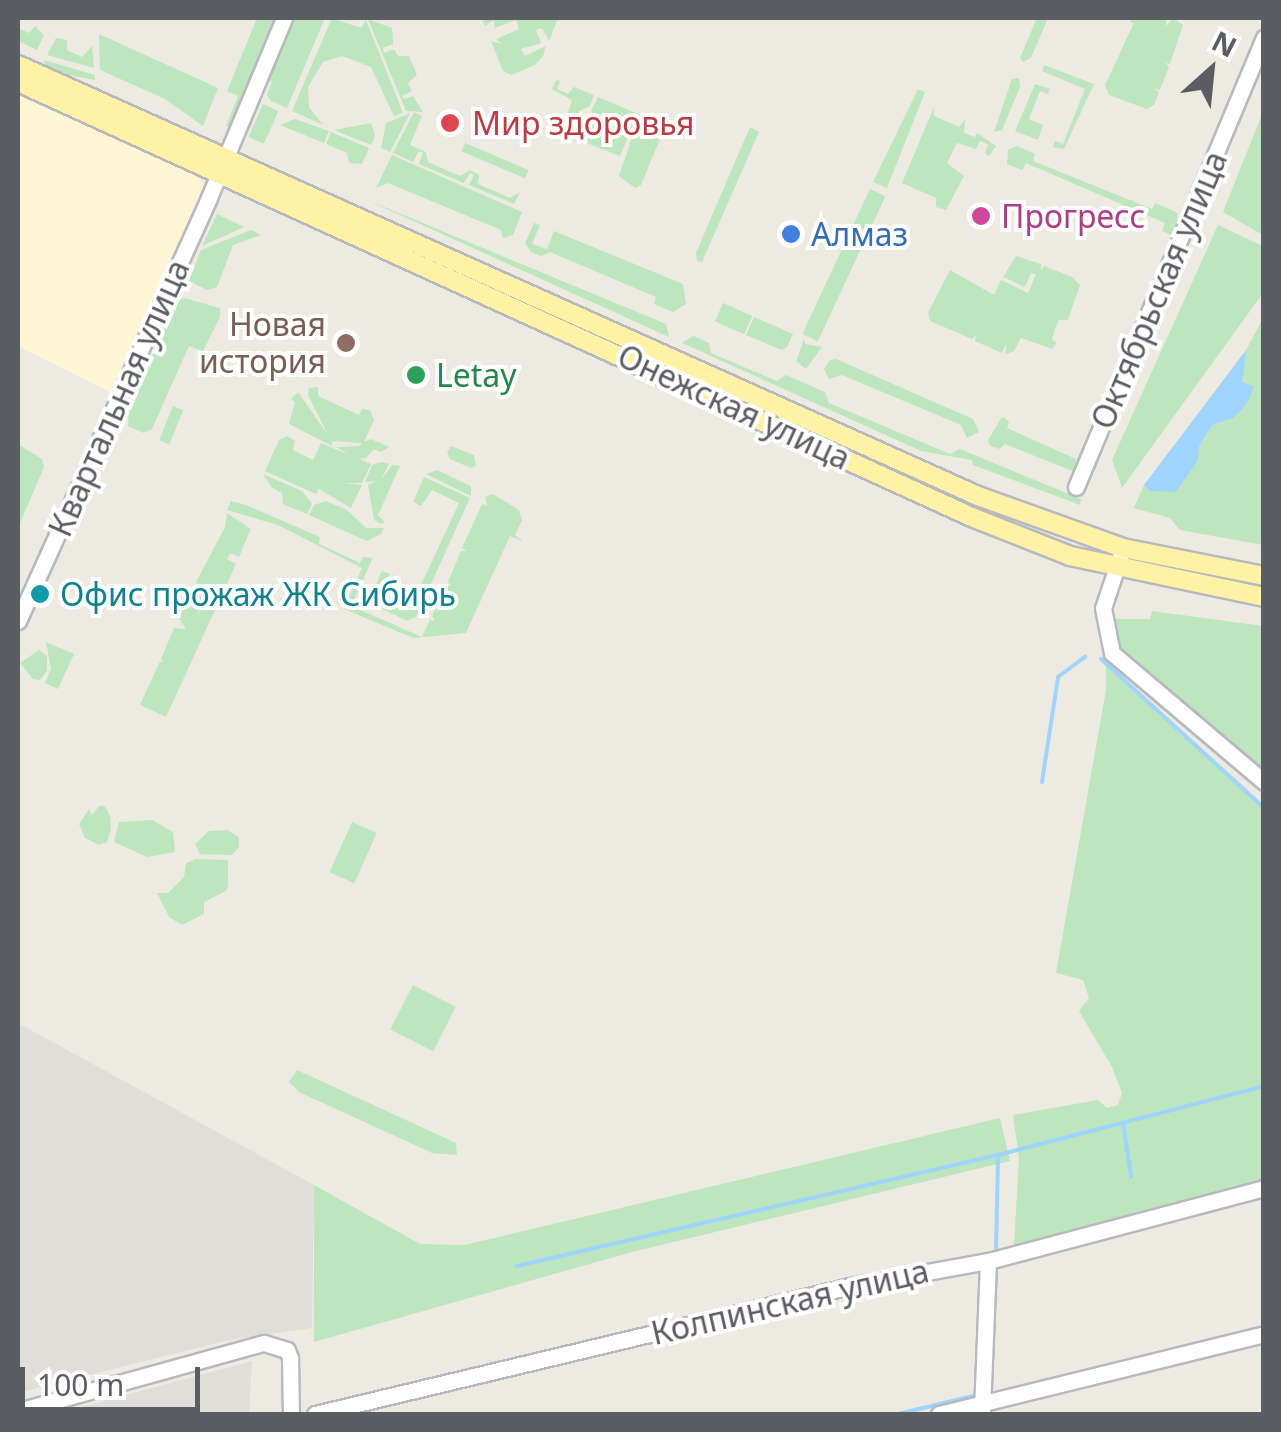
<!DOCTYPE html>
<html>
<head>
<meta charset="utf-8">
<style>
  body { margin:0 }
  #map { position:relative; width:1281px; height:1432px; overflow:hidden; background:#edebe1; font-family:"Noto Sans",sans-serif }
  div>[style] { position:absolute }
  .commercial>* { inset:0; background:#fef5d5 }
  .industrial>* { inset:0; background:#e0ded9 }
  .green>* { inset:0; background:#bde5be; transform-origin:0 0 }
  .water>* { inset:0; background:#9fd4ff }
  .stream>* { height:4px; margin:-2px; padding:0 2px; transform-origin:2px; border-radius:2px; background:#9fd4ff }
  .roads { filter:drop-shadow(2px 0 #b7b9be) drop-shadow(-2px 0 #b7b9be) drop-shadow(0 2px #b7b9be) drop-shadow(0 -2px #b7b9be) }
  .minor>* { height:15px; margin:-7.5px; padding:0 7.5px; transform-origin:7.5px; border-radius:7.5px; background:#fff }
  .major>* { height:18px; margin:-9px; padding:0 9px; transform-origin:9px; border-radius:9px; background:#fff2a4 }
  .dots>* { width:28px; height:28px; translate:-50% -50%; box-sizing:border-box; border:5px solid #fff; border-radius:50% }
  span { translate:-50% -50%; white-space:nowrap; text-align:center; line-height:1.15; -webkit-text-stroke:8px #fff; paint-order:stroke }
  .health-label { font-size:32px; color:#be3a42 }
  .left { translate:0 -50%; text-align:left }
  .hotel-label { font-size:32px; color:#b23c85 }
  .shop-label { font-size:32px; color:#366cbe }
  .street-label { font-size:32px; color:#5a5d62 }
  .education-label { font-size:32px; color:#785e54 }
  .right { translate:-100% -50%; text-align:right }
  .leisure-label { font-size:32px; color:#27864d }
  .culture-label { font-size:32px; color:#0d838f }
  .frame { position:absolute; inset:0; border:20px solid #5a5d62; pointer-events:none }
  .north { position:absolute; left:1161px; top:20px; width:100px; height:100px; -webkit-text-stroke:8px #fff; paint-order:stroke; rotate:27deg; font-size:28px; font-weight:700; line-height:40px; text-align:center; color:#5a5d62 }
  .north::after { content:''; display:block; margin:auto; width:35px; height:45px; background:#5a5d62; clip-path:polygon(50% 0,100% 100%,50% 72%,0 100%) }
  .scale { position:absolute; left:20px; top:1367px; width:180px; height:45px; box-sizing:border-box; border:5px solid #5a5d62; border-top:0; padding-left:12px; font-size:30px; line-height:35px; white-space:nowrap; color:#5a5d62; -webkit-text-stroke:8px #fff; paint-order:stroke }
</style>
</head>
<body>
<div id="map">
  <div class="commercial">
    <div style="clip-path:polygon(18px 91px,194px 171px,209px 190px,118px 396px,18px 346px)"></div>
  </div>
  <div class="industrial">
    <div style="clip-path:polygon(18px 1023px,314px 1185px,312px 1328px,229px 1340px,18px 1393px)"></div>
    <div style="clip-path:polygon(252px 1361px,249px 1414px,55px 1414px)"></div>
  </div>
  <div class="green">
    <div style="clip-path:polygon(257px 18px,277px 18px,231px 129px,226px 126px,238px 96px,227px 91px)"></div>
    <div style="clip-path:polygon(291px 18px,325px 18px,287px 108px,271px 101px,267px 95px,272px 82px,266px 79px)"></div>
    <div style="clip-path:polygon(332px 18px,361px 28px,366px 20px,403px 113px,394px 116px,371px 67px,342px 56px,323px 62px,308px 87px,309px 107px,323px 125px,292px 111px)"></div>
    <div style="clip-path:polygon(481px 18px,566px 18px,557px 21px,549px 41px,542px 28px,536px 30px,541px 43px,521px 49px,525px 56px,546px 46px,543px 56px,535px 65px,511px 75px,503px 71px,491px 41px,502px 44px,496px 39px,519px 29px,516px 20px,495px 28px,494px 20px,485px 26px)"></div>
    <div style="clip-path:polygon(1032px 18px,1048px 18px,1031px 58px,1023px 62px,1020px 58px,1036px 20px)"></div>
    <div style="clip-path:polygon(1132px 18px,1166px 18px,1166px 26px,1173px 18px,1183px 25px,1170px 64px,1165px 63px,1169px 67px,1160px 90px,1153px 88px,1159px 92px,1154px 105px,1147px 109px,1109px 95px,1105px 85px,1134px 23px,1130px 23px)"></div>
    <div style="clip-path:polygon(368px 19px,392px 28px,393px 44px,383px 48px,384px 53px,394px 49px,398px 56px,409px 56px,417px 75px,408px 83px,412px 91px,402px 96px,404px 99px,413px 96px,423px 112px,406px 111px)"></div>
    <div style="clip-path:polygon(35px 26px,44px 35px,37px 50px,18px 41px,18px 28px,29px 33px)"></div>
    <div style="clip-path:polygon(99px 34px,218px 88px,203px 126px,165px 99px,100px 70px)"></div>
    <div style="clip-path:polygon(56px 38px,67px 40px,67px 50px,82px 57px,92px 46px,94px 68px,47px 55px)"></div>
    <div style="clip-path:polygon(44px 60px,95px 75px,95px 80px,58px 73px,45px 67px)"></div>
    <div style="clip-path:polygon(1044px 65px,1094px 84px,1064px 149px,1053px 147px,1055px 141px,1063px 144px,1085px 89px,1042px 71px)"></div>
    <div style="clip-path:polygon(1019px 78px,1020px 87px,1002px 130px,994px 132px,1012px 79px)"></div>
    <div style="clip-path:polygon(556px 80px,560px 81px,557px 89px,568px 94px,574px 87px,594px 95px,590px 106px,579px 111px,576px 138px,563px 128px,572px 100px,552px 89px)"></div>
    <div style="clip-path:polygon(1035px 84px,1050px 89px,1048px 94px,1040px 91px,1029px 119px,1043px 125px,1038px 140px,1015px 131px)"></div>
    <div style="clip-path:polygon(918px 89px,925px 92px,887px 188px,873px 182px)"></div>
    <div style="clip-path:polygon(598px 97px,638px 114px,620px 156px,579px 140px,593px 119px,591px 111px)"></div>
    <div style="left:263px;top:104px;width:17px;height:36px;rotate:24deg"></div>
    <div style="clip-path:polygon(934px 107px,934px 116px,959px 127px,965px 119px,964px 133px,975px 137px,977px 133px,996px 146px,989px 156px,985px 153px,988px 144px,980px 141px,976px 149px,957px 143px,947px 163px,964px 176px,946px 210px,936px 207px,936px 198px,902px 183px)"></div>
    <div style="clip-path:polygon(414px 112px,422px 116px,410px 145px,426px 152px,428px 162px,460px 176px,470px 170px,479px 175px,478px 184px,510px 198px,520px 192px,514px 204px,469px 185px,474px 175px,470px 173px,464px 183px,419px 164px,423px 153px,419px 151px,413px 162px,393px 153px)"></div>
    <div style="clip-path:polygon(1263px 112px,1263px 235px,1223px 212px)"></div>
    <div style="clip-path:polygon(410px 113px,390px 152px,381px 148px,386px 123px)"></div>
    <div style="clip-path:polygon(640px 114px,664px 129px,641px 185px,635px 188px,619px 176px)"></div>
    <div style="clip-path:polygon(295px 119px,329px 131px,324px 143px,280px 125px)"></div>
    <div style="clip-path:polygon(371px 123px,375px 136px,371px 145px,334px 130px)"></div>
    <div style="clip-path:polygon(750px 127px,759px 132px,702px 262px,697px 261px,696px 253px)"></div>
    <div style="clip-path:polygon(331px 132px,369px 148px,362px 164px,349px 163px,347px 153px,326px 144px)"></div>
    <div style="left:465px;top:143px;width:69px;height:9px;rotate:23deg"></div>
    <div style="clip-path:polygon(1017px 146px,1035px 154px,1033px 161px,1152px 209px,1155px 203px,1178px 213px,1176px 232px,1171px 235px,1162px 231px,1165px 223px,1026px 163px,1022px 170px,1007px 164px,1008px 150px)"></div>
    <div style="clip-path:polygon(392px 155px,522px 212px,513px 235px,503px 238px,501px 230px,388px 183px,376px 188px)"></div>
    <div style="left:870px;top:189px;width:17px;height:160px;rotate:25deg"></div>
    <div style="clip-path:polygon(365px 199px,666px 324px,669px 337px)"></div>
    <div style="clip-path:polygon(217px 214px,244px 227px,202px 246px)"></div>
    <div style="clip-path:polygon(534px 223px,540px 225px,532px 244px,547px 249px,554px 231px,683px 284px,686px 304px,673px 312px,654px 304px,656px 297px,550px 252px,541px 256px,531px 252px,525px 243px)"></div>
    <div style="clip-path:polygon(1218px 225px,1263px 246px,1263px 293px,1122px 488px,1112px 460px)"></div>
    <div style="clip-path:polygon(251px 230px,261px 235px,233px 245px,217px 287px,207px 290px,189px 281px,201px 250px)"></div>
    <div style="clip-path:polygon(1016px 256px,1041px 264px,1041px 271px,1044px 266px,1072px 277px,1080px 285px,1068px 320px,1059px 320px,1056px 326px,1052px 340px,1057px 343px,1052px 349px,1021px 338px,1014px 351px,1006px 354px,1006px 344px,1002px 353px,975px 341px,976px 335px,972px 339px,930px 321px,928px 313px,950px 270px,994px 295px,1001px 280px,1028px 293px,1036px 274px,1031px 273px,1025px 287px,1003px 277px)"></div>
    <div style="clip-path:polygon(184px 298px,220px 308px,220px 317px,203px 351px,189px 346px,152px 429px,144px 433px,128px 426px,129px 408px,176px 302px)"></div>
    <div style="left:723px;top:303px;width:32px;height:20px;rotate:24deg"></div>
    <div style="clip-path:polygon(754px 317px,793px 334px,787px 347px,782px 350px,746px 335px)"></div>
    <div style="clip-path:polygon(1263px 318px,1263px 545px,1180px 530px,1170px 518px,1134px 508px,1144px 485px,1150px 491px,1199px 447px,1212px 425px,1233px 418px,1246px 350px)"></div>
    <div style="clip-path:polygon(693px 336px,709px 343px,711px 353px,777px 381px,786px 375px,825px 392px,829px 403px,950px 454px,960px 449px,1081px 499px,1080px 505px,973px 465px,972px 460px,921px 451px,682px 343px)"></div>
    <div style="clip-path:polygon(804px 339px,805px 344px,822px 347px,806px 369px,796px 361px)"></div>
    <div style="clip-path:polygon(836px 359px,973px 419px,979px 432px,967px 438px,961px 425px,842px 375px,829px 379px,824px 369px,830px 360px)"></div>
    <div style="clip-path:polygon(318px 387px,318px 396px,359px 415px,362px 409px,370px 410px,374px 420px,364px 442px,371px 439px,389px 447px,381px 452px,374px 449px,366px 458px,356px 459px,336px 447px,359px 446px,362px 443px,332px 441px,332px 446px,289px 424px,295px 402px,291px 399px,298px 392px,328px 435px,308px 395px,309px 388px)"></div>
    <div style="left:173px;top:406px;width:11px;height:37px;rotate:22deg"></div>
    <div style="clip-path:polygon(1002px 417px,1009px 421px,1007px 428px,1076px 459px,1075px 472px,1005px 444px,1000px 449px,990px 446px,988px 440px)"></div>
    <div style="clip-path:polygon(287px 436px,295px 441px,293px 450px,313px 460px,321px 443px,371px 464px,362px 483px,344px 483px,362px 485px,351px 508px,319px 489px,316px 494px,265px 471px,279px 440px)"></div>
    <div style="clip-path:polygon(18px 444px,42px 459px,44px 467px,18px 528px)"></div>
    <div style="clip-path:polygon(451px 446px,474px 455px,476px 466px,471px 468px,450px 459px,447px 453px)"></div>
    <div style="clip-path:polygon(382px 462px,389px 464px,381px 480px,392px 465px,400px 466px,378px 515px,385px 522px,381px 524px,374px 520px,368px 485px,376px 481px,365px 482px,372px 465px)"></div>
    <div style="clip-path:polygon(437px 470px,471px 486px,471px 496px,426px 474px)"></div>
    <div style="clip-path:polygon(263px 474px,302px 491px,312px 504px,307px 514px,283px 504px,282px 493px,271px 487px)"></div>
    <div style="clip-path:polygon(424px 477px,470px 498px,416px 617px,407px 621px,372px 604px,370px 597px,382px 571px,390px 574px,380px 598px,409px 611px,459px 503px,432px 490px,421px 506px,413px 502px)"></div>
    <div style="clip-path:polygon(493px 494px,519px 510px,522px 520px,515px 535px,524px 542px,510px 536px,466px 633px,413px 638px,344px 609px,362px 568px,278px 525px,227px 510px,231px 501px,246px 505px,320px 537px,319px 544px,360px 563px,363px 557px,373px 558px,351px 606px,422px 637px,430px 620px,435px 621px,432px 616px,446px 585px,451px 586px,448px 582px,461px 551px,467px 551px,462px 548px,482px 504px,487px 506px,485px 497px)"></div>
    <div style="clip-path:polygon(326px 501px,347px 510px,366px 528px,384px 528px,381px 534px,367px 541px,309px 515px,314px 505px)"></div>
    <div style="clip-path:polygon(227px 513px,251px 529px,239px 557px,230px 553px,227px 559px,236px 564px,166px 717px,140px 705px,160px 661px,164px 663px,161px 659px,174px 628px,186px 629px,179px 618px,194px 586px,199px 586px,196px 582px,225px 527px)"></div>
    <div style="clip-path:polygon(1152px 611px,1263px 626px,1263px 778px,1111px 648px,1107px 619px,1150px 619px)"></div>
    <div style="clip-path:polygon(46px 642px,74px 654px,58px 689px,45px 683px,51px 669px)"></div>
    <div style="clip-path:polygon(39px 650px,47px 656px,47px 671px,40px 680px,33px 679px,20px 663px)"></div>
    <div style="clip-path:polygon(1106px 665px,1263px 806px,1263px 1185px,1014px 1245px,1019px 1158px,1013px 1115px,1098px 1100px,1107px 1108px,1118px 1105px,1122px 1093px,1112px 1067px,1079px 1011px,1089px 998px,1083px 980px,1056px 973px,1106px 690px)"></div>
    <div style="clip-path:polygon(99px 806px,105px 806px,110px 816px,111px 829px,107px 842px,99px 845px,85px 838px,79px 824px,89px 809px,92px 815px)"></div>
    <div style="clip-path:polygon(152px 820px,173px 832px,175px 852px,147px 857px,114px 842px,119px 822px)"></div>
    <div style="left:352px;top:822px;width:27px;height:55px;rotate:24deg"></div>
    <div style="clip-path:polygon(227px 830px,239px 837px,239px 847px,232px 855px,200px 854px,195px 844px,209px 831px)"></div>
    <div style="clip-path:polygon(196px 859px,228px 860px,228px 886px,226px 891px,204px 902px,204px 914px,182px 925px,169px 917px,157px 893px,168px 893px,184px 877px,186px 863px)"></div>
    <div style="left:413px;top:985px;width:48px;height:50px;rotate:27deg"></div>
    <div style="clip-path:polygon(297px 1070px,456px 1143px,457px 1155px,432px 1153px,299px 1092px,289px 1082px)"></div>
    <div style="clip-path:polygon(1000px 1118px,1010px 1161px,632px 1252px,314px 1342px,314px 1185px,420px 1244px,465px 1245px)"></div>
  </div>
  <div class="water">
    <div style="clip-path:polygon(1246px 350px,1242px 382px,1254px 387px,1246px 405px,1233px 418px,1212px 425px,1199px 447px,1198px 460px,1176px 492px,1150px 491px,1144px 485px)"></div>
  </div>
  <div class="stream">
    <div style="left:1101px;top:659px;width:221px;rotate:42.4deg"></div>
    <div style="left:1204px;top:720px;width:25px;rotate:43deg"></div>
    <div style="left:1042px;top:782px;width:106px;rotate:-81.3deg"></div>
    <div style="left:1058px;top:677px;width:34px;rotate:-37deg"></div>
    <div style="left:1123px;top:1123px;width:54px;rotate:81.4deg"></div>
    <div style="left:996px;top:1248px;width:90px;rotate:-88.7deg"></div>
    <div style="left:517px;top:1266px;width:494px;rotate:-13deg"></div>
    <div style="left:998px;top:1155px;width:275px;rotate:-14.5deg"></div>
    <div style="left:991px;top:1391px;width:122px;rotate:-87.7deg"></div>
    <div style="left:898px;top:1414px;width:77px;rotate:-13.5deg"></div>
    <div style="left:990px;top:1414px;width:2px;rotate:-63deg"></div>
  </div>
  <div class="roads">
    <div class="minor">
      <div style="left:1076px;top:487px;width:487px;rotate:-67.3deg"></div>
      <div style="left:1123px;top:548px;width:63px;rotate:108.4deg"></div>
      <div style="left:1103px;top:608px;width:46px;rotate:78.7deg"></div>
      <div style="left:1112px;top:653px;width:199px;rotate:40.3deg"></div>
      <div style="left:18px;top:621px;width:462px;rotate:-65.7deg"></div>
      <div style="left:208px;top:200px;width:197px;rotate:-67.3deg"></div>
      <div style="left:18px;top:1411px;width:255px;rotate:-15.5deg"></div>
      <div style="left:264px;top:1343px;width:24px;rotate:17deg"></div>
      <div style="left:287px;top:1350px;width:9px;rotate:69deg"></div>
      <div style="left:290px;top:1358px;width:56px;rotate:89deg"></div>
      <div style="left:982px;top:1411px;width:150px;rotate:-87.7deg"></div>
      <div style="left:315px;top:1414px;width:550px;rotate:-13.46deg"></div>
      <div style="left:850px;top:1286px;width:140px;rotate:-10.3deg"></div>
      <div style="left:988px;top:1261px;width:285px;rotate:-14.8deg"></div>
      <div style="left:939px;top:1414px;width:335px;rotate:-13.8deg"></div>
    </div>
    <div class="major">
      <div style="left:18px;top:65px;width:1052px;rotate:24.18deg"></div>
      <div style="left:978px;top:496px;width:154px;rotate:19.7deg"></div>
      <div style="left:1123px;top:548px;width:144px;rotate:11.2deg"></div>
      <div style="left:18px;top:82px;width:1051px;rotate:24.52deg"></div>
      <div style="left:974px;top:518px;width:103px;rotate:21.6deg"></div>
      <div style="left:1070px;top:556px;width:198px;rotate:11.9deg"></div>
    </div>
  </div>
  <div class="dots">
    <div style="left:450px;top:123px;background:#e0444e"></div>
    <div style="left:981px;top:216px;background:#d1479c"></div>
    <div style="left:791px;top:234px;background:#3f7fe0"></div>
    <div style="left:346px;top:343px;background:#8d6e63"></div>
    <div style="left:416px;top:375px;background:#2e9e5b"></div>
    <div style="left:40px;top:594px;background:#0f9aa8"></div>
  </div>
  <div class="health-label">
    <span class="left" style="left:472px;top:123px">Мир здоровья</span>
  </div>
  <div class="hotel-label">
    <span class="left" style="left:1001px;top:216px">Прогресс</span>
  </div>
  <div class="shop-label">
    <span class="left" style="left:811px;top:234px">Алмаз</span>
  </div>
  <div class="street-label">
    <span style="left:1159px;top:290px;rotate:-67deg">Октябрьская улица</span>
    <span style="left:119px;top:398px;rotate:-66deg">Квартальная улица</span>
    <span style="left:734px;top:407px;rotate:25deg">Онежская улица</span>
    <span style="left:790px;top:1302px;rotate:-13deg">Колпинская улица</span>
  </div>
  <div class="education-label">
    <span class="right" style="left:326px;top:343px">Новая<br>история</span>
  </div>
  <div class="leisure-label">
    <span class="left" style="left:436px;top:375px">Letay</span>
  </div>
  <div class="culture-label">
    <span class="left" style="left:60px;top:594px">Офис прожаж ЖК Сибирь</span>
  </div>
  <div class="frame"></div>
  <div class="north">N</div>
  <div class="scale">100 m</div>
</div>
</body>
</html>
